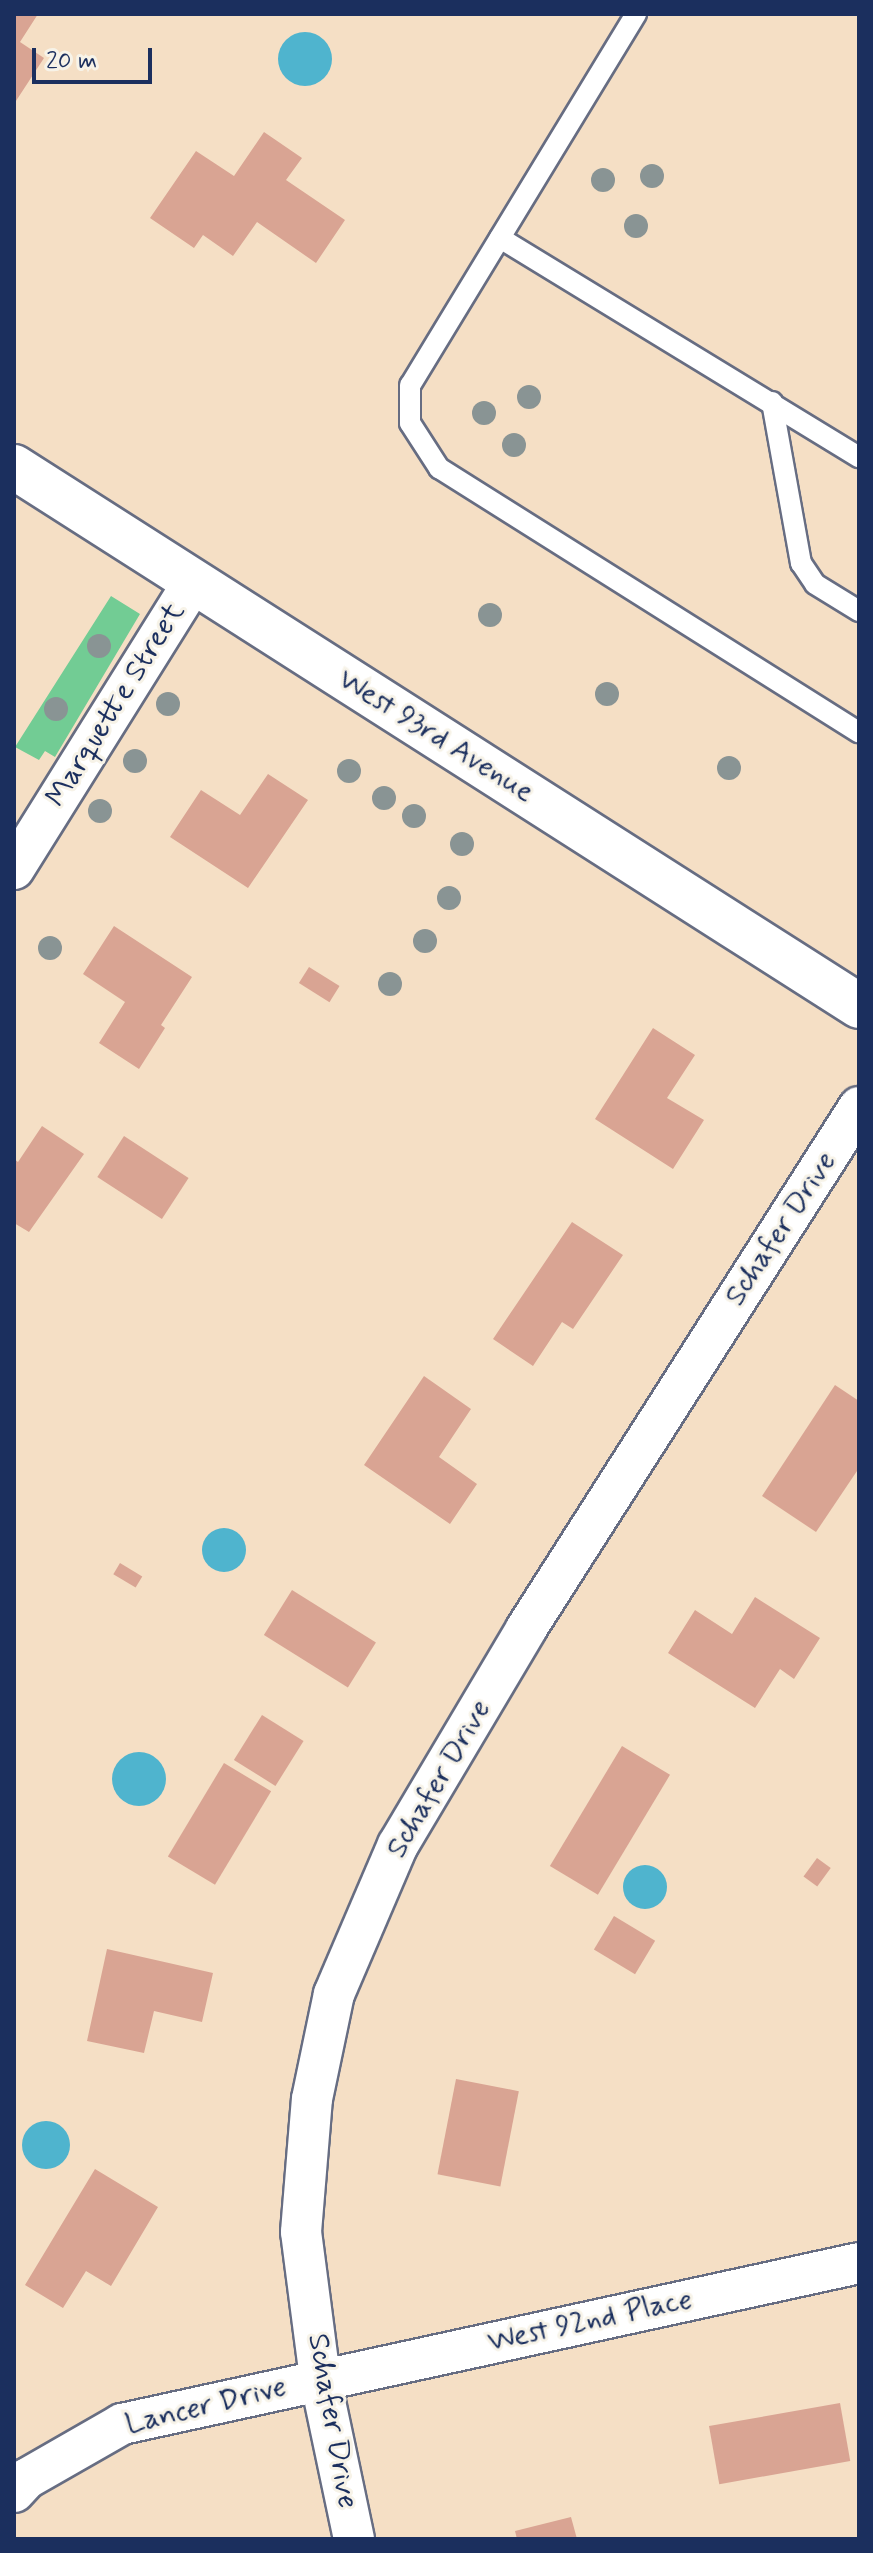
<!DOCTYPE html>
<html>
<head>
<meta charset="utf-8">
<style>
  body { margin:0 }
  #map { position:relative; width:873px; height:2553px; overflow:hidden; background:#f5dfc5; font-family:Mynerve,sans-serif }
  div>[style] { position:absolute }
  .green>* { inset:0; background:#72cc94 }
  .water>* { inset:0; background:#4fb4ce }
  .round { border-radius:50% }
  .building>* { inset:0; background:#d9a493; transform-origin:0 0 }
  .roads { filter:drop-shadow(2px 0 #676d82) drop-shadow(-2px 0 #676d82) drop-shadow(0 2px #676d82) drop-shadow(0 -2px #676d82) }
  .service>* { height:20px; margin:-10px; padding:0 10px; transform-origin:10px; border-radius:10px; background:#fff }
  .minor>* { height:40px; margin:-20px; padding:0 20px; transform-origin:20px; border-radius:20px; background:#fff }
  .tertiary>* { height:44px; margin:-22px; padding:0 22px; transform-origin:22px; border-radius:22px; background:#fff }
  .trees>* { width:24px; height:24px; margin:-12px; border-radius:50%; background:#899494 }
  span { translate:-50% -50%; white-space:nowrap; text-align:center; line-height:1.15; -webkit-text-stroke:6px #f7f3e8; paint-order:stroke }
  .street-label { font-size:30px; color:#1b2f5e }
  .frame { position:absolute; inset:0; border:16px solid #1b2f5e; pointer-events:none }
  .scale { position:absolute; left:32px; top:48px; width:120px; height:36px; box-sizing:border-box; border:4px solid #1b2f5e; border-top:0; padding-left:10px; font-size:24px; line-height:28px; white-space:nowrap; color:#1b2f5e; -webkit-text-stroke:6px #f7f3e8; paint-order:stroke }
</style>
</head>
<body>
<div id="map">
  <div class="green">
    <div style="clip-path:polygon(111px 596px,140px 614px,55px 757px,45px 751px,39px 760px,15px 747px)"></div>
  </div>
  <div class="water">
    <div class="round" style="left:278px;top:32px;width:54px;height:54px"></div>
    <div class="round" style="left:202px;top:1528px;width:44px;height:44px"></div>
    <div class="round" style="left:112px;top:1752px;width:54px;height:54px"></div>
    <div class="round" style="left:623px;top:1865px;width:44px;height:44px"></div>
    <div class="round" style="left:22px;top:2121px;width:48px;height:48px"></div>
  </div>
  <div class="building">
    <div style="clip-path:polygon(14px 14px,38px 14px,20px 42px,44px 58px,14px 104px)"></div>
    <div style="clip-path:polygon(264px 132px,302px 158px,286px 180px,345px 220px,316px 263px,257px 222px,233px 256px,203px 235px,194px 248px,150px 218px,196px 151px,234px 176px)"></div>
    <div style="clip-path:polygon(268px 774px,308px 800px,248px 888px,170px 837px,201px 790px,240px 815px)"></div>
    <div style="clip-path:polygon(114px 926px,192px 977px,161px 1025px,165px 1028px,139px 1069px,99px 1043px,125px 1002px,83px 974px)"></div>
    <div style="left:309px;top:967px;width:36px;height:19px;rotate:32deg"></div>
    <div style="clip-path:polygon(653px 1028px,695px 1055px,667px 1098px,704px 1120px,673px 1169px,595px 1119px)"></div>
    <div style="clip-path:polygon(42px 1126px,84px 1154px,29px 1232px,14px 1223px,14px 1159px,18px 1162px)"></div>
    <div style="left:124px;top:1136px;width:77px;height:49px;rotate:33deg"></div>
    <div style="clip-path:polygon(572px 1222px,623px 1255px,573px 1329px,562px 1322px,533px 1366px,493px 1339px)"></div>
    <div style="clip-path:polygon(424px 1376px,471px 1409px,439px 1457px,477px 1484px,450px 1524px,364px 1465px)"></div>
    <div style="clip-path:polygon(835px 1385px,859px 1401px,859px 1468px,816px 1532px,762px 1496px)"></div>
    <div style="left:120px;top:1563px;width:26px;height:13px;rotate:31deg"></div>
    <div style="left:292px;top:1590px;width:99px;height:53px;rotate:32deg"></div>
    <div style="clip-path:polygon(755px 1597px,820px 1638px,794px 1679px,780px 1669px,755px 1708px,668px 1653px,695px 1610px,732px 1634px)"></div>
    <div style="left:262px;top:1715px;width:49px;height:53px;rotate:32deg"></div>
    <div style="left:622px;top:1746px;width:56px;height:140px;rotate:31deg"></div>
    <div style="left:224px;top:1763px;width:55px;height:109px;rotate:31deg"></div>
    <div style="left:817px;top:1858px;width:17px;height:23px;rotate:36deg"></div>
    <div style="left:614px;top:1916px;width:48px;height:39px;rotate:31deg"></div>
    <div style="clip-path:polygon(107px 1949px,213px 1973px,202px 2022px,154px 2011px,144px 2053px,87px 2041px)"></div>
    <div style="left:456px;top:2079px;width:64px;height:97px;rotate:11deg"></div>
    <div style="clip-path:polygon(95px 2169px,158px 2207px,111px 2286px,86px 2271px,63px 2308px,25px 2285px)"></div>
    <div style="left:840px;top:2403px;width:59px;height:133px;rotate:80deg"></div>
    <div style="clip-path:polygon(571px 2517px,577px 2539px,517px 2539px,515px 2531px)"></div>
  </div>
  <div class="roads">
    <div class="service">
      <div style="left:636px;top:14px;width:434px;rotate:121.3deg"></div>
      <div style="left:410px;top:385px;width:38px;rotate:90deg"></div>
      <div style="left:410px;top:423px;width:54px;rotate:57.2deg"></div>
      <div style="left:439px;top:468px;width:496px;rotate:32.2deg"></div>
      <div style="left:500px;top:238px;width:421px;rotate:31.4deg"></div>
      <div style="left:772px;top:402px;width:164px;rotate:79.8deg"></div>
      <div style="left:801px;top:563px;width:25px;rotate:56deg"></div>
      <div style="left:815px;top:584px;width:52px;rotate:31.5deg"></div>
    </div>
    <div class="minor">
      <div style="left:14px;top:869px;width:338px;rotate:-58deg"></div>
      <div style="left:14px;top:2492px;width:18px;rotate:-47deg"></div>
      <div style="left:26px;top:2479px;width:111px;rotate:-29.8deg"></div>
      <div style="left:122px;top:2424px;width:754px;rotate:-12.32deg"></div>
      <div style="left:354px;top:2539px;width:165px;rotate:-101.9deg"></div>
      <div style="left:320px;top:2378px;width:147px;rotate:-97.4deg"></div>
      <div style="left:301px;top:2232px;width:133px;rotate:-85.3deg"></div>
      <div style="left:312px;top:2099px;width:107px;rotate:-78.2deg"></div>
      <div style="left:334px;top:1994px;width:162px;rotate:-66.8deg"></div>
      <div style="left:398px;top:1845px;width:251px;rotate:-59.3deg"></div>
      <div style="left:526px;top:1629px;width:619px;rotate:-57.46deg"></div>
    </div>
    <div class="tertiary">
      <div style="left:14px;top:467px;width:1002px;rotate:32.53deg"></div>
    </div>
  </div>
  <div class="trees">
    <div style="left:652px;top:176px"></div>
    <div style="left:603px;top:180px"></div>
    <div style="left:636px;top:226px"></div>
    <div style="left:529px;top:397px"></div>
    <div style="left:484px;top:413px"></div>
    <div style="left:514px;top:445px"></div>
    <div style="left:490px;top:615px"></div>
    <div style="left:99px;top:646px"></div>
    <div style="left:607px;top:694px"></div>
    <div style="left:168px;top:704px"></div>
    <div style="left:56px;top:709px"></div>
    <div style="left:135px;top:761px"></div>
    <div style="left:729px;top:768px"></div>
    <div style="left:349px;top:771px"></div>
    <div style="left:384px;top:798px"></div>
    <div style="left:100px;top:811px"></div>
    <div style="left:414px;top:816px"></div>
    <div style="left:462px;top:844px"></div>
    <div style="left:449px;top:898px"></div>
    <div style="left:425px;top:941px"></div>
    <div style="left:50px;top:948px"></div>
    <div style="left:390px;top:984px"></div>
  </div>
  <div class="street-label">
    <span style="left:116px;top:705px;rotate:-58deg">Marquette Street</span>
    <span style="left:436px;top:736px;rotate:32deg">West 93rd Avenue</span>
    <span style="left:781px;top:1229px;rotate:-57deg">Schafer Drive</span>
    <span style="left:439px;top:1779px;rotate:-60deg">Schafer Drive</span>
    <span style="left:590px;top:2321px;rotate:-12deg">West 92nd Place</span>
    <span style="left:206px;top:2406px;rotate:-14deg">Lancer Drive</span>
    <span style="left:332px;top:2421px;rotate:80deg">Schafer Drive</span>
  </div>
  <div class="frame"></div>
  <div class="scale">20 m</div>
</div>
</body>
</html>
